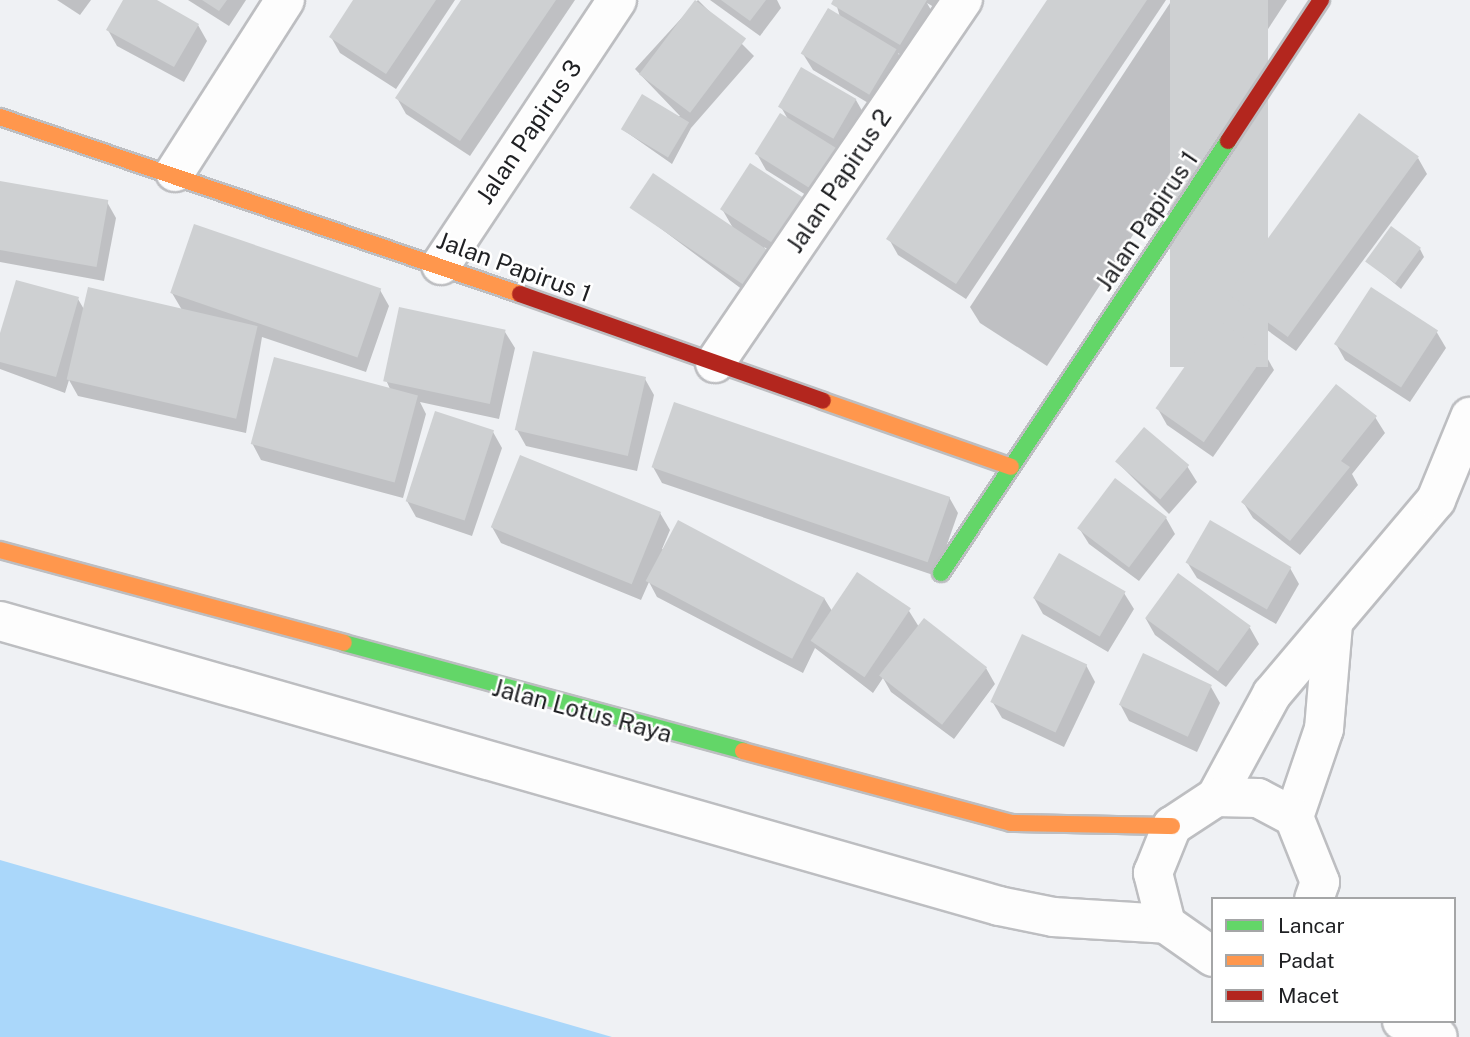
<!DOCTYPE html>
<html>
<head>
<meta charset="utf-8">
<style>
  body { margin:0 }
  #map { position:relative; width:1470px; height:1037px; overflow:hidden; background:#eff1f4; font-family:"Public Sans",sans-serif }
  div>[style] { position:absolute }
  .water>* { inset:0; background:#aad7fa }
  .shadow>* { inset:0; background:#0003 }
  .building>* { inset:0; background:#ced0d2; transform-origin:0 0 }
  .roads { filter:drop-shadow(2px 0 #bdbec1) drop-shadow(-2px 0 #bdbec1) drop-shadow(0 2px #bdbec1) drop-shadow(0 -2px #bdbec1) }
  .street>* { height:38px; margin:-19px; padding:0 19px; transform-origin:19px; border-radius:19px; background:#fdfdfd }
  .fast>* { height:16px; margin:-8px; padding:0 8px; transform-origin:8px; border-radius:8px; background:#63d668 }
  .slow>* { height:16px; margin:-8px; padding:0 8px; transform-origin:8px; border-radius:8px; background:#ff974d }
  .jam>* { height:16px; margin:-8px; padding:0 8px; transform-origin:8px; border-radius:8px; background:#b3261e }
  span { translate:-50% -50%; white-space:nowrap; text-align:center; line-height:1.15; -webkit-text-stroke:5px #fff; paint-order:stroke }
  .street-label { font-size:24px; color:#1f2023 }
  .legend { position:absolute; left:1211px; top:897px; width:245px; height:126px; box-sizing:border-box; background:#fff; border:2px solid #a5a6a7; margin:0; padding:9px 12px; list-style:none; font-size:21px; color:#1f2023 }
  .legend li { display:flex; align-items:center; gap:14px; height:35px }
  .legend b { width:35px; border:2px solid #a5a6a7 }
</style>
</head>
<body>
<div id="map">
  <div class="water">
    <div style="clip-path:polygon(0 860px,612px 1037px,0 1037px)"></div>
  </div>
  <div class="shadow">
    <div style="clip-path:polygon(57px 0,91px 0,80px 15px)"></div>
    <div style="clip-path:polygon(125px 0,154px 0,198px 25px,207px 41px,184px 82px,117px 46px,108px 30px)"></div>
    <div style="clip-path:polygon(188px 0,246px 0,229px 26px)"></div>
    <div style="clip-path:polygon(355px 0,455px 0,396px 89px,340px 53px,331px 37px)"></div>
    <div style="clip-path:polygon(463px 0,575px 0,470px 156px,406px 114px,397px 98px)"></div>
    <div style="clip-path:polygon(698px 0,754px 56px,691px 128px,672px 164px,622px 129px,680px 116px,635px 69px)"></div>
    <div style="clip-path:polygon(710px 0,777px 0,781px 8px,760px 36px)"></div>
    <div style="clip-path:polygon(835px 0,944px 0,939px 10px,927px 3px,935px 17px,909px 60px,898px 53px,905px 66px,880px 110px,813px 70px,803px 54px,840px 17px)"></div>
    <div style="clip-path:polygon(1048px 0,1166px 0,966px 299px,898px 255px,889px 239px)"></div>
    <div style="clip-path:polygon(1172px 0,1287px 0,1047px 366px,980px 323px,970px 307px)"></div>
    <div style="clip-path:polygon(856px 100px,865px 116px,822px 205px,766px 170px,757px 154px,789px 121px,781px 107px)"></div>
    <div style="clip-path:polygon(1418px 158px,1427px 174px,1296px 351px,1238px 309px,1228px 293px)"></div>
    <div style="clip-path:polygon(0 183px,107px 202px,116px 218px,104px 281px,0 262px)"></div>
    <div style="clip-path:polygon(805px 201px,785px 260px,764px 247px,776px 267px,755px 299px,632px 207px,733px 228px,722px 209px)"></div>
    <div style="clip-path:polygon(1420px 249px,1424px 257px,1401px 289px,1369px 262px)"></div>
    <div style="clip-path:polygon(380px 290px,389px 306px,366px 372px,262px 337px,246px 433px,78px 396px,69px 380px,65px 393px,0 369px,0 339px,78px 299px,85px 311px,182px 310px,172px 293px)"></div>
    <div style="clip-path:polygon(1436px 331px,1446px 348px,1410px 402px,1345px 360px,1336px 344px)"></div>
    <div style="clip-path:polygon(505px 332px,515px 348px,499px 419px,420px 402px,426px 414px,403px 498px,261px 460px,252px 443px,391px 391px,386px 380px)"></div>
    <div style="clip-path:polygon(1265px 354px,1274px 370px,1213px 457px,1167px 425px,1158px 409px)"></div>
    <div style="clip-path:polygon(645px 379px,654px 395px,637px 471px,526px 446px,517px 430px)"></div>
    <div style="clip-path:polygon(1375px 417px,1385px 433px,1352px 474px,1358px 485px,1300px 555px,1253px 518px,1243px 502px)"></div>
    <div style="clip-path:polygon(493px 432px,502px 448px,472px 536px,416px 517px,407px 501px)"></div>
    <div style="clip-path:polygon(1116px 461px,1187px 466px,1197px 482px,1169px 514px)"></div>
    <div style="clip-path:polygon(653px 467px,949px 497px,958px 513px,936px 576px,662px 483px)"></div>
    <div style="clip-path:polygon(660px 513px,670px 530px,662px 549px,824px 598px,832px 611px,909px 611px,919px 627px,986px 668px,995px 684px,954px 739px,891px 692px,883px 678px,873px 693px,815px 648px,803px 673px,657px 597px,649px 582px,641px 600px,501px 543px,492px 527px)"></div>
    <div style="clip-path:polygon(1166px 518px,1175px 534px,1139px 581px,1089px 544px,1079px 528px)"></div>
    <div style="clip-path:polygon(1187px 562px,1290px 568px,1299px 584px,1276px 624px,1197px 578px)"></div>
    <div style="clip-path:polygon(1179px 576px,1250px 628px,1259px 644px,1226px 687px,1155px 635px,1146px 619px)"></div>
    <div style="clip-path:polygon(1124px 593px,1134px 609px,1108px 652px,1043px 614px,1034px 598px)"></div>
    <div style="clip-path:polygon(1086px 665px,1095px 682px,1064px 747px,1002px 718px,992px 701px)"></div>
    <div style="clip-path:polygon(1211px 687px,1220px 703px,1197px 752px,1129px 721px,1120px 704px)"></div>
  </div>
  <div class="building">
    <div style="clip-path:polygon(123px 0,157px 0,199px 24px,174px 67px,106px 30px)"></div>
    <div style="clip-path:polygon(202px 0,227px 0,219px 11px)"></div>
    <div style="clip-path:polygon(353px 0,436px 0,386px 74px,329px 37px)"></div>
    <div style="clip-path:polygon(461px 0,556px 0,460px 141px,395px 98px)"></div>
    <div style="left:695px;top:0;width:64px;height:93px;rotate:37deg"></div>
    <div style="clip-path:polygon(721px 0,766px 0,750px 21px)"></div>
    <div style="clip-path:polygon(833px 0,927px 0,900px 45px,831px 4px)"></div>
    <div style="clip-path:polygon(1047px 0,1147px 0,956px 284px,886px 239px)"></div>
    <div style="left:1170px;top:0;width:98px;height:367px"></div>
    <div style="left:828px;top:8px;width:80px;height:53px;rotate:31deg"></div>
    <div style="left:801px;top:67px;width:64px;height:46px;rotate:30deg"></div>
    <div style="left:642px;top:94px;width:55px;height:41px;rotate:31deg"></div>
    <div style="left:780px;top:113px;width:68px;height:48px;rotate:32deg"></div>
    <div style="left:1359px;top:113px;width:74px;height:223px;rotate:36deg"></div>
    <div style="left:750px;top:163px;width:67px;height:55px;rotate:33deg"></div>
    <div style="left:653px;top:173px;width:138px;height:42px;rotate:34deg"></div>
    <div style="left:0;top:181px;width:110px;height:68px;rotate:10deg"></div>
    <div style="left:194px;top:224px;width:198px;height:73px;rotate:19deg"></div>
    <div style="left:1391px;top:226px;width:37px;height:44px;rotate:36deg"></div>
    <div style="clip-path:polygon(16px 280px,79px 297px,56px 377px,0 362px,0 333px)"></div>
    <div style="left:88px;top:287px;width:174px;height:95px;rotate:13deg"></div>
    <div style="left:1371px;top:287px;width:80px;height:68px;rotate:33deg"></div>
    <div style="left:399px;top:307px;width:109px;height:76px;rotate:12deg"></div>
    <div style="left:1218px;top:319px;width:59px;height:109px;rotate:35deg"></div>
    <div style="left:533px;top:351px;width:116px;height:81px;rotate:13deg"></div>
    <div style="left:274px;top:357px;width:149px;height:90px;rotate:15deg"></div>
    <div style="clip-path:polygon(1336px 384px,1377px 416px,1341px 461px,1350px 467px,1290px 541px,1241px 502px)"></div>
    <div style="left:674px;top:402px;width:292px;height:69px;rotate:19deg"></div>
    <div style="left:435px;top:411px;width:62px;height:95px;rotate:18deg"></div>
    <div style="left:1144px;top:427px;width:59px;height:45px;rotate:40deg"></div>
    <div style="left:520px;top:455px;width:152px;height:78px;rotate:22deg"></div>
    <div style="left:1115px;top:478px;width:65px;height:63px;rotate:37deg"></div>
    <div style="left:678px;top:520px;width:166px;height:69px;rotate:28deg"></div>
    <div style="left:1210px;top:520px;width:94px;height:49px;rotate:30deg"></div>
    <div style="left:1059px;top:553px;width:77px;height:52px;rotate:30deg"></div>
    <div style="left:857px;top:572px;width:65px;height:83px;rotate:34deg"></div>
    <div style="left:1178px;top:573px;width:90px;height:56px;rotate:36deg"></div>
    <div style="left:924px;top:618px;width:80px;height:73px;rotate:38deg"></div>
    <div style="left:1022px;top:634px;width:72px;height:75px;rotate:25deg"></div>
    <div style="left:1143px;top:653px;width:76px;height:57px;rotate:25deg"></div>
  </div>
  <div class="roads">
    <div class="street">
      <div style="left:175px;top:172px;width:204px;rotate:-57.4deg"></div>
      <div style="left:441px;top:265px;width:318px;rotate:-56.4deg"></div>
      <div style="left:715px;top:363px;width:440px;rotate:-55.7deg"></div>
      <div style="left:0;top:621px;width:1039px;rotate:15.92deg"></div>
      <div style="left:999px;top:906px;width:55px;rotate:11.5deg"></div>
      <div style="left:1053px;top:917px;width:113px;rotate:3.5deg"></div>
      <div style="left:1216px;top:797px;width:117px;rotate:-61.5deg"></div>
      <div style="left:1272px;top:694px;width:254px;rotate:-49.8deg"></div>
      <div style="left:1436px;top:500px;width:90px;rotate:-67.7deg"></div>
      <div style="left:1294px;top:817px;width:93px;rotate:-71.2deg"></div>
      <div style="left:1324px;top:729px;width:104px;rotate:-85.1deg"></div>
      <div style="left:1213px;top:957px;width:57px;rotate:-144.9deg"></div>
      <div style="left:1166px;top:924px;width:53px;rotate:-104.3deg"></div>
      <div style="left:1153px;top:873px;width:51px;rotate:-68deg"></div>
      <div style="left:1172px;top:826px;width:53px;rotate:-33.4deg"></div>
      <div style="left:1216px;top:797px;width:42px;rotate:1.4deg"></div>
      <div style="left:1258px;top:798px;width:41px;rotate:27.8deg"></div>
      <div style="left:1294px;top:817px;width:70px;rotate:68.2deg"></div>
      <div style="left:1320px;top:882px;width:18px;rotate:109deg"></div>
      <div style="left:1402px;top:1021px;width:39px;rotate:24deg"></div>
    </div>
    <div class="fast">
      <div style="left:941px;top:573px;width:519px;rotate:-56.4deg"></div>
      <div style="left:344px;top:643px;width:413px;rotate:15.1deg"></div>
    </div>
    <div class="slow">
      <div style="left:0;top:117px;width:549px;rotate:18.8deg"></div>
      <div style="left:823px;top:401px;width:199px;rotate:19.3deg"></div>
      <div style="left:0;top:550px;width:356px;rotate:15.1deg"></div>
      <div style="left:743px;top:751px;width:278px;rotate:15deg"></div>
      <div style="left:1011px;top:823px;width:161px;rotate:1.1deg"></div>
    </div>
    <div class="jam">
      <div style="left:1228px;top:141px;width:169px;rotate:-56.6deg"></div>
      <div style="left:520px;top:294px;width:321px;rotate:19.4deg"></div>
    </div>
  </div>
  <div class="street-label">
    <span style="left:529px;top:132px;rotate:-56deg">Jalan Papirus 3</span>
    <span style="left:839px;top:181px;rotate:-56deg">Jalan Papirus 2</span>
    <span style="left:1147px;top:221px;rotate:-56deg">Jalan Papirus 1</span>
    <span style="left:514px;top:267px;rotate:20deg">Jalan Papirus 1</span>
    <span style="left:582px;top:711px;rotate:15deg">Jalan Lotus Raya</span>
  </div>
  <ul class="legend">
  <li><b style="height:9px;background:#63d668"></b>Lancar</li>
  <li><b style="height:9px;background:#ff974d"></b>Padat</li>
  <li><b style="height:9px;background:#b3261e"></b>Macet</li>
  </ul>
</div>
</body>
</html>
